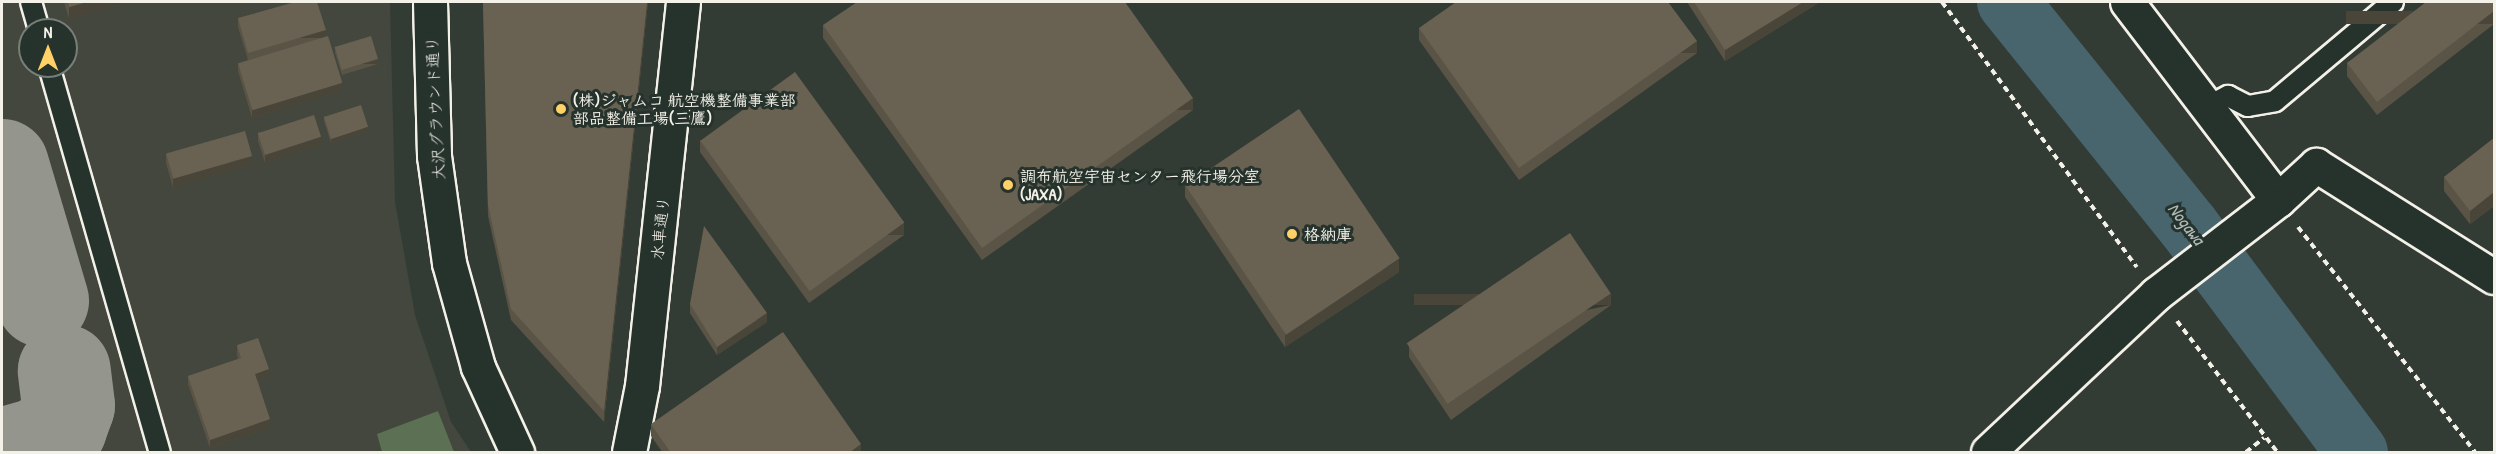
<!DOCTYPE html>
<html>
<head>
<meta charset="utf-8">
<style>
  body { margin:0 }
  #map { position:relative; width:2496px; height:454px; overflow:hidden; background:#333c34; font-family:"Patrick Hand","Klee One",sans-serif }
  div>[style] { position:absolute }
  .built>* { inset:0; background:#43473d }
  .green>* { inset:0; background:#5c7054 }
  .river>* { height:62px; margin:-31px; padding:0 31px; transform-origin:31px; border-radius:31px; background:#48656e }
  .taxiway>* { height:93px; margin:-46.5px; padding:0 46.5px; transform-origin:46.5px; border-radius:46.5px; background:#94968e }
  .path>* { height:4px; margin-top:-2px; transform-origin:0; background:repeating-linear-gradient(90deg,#f4f1e8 0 6px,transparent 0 10.5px) }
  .roads { filter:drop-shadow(2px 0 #f4f1e8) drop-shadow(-2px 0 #f4f1e8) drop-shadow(0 2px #f4f1e8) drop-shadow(0 -2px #f4f1e8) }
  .service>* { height:20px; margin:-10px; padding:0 10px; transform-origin:10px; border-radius:10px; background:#26332d }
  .minor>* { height:33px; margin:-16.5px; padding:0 16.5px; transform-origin:16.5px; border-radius:16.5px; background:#26332d }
  .tertiary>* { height:33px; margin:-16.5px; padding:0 16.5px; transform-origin:16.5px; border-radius:16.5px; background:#26332d }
  .wall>* { inset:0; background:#5a5447 }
  .shaded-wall>* { inset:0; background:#4a4539; transform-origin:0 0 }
  .building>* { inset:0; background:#696252; transform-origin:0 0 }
  .dots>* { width:16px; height:16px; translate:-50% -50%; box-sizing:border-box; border:3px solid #26332d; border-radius:50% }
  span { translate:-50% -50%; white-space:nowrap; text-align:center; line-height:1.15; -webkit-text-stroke:6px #26332d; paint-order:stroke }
  .poi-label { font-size:16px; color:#f4f1e8; font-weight:700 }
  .left { translate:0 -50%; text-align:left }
  .street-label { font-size:16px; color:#f4f1e8 }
  .water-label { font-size:18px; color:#afb9b7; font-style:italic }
  .frame { position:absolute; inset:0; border:3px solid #f4f1e8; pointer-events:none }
  .north { position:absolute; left:18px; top:18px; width:60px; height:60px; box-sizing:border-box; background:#26332d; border:2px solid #787f78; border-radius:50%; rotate:0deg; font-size:16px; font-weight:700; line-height:24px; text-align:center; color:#f4f1e8 }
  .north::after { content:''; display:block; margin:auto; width:21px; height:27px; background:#ffd166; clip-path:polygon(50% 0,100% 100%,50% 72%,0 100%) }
</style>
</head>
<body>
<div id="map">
  <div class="built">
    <div style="clip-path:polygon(evenodd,2px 2px,390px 2px,395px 202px,415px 315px,451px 422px,471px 452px,2px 452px,2px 2px,30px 30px,66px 30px,66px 66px,30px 66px,30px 30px)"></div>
  </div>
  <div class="green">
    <div style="clip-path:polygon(438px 411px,454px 452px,382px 452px,377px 434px)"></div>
  </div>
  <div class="river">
    <div style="left:2008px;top:2px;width:289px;rotate:51.2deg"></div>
    <div style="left:2189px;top:227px;width:281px;rotate:53.3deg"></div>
  </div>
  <div class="taxiway">
    <div style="left:2px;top:165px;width:141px;rotate:73.5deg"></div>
    <div style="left:9px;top:452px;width:33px;rotate:-16deg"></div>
    <div style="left:41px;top:443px;width:25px;rotate:-40deg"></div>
    <div style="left:60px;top:427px;width:23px;rotate:-70deg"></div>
    <div style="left:68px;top:405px;width:35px;rotate:-97deg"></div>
  </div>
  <div class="path">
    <div style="left:1942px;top:2px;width:329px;rotate:53.7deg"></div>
    <div style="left:2298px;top:227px;width:286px;rotate:51.8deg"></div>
    <div style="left:2177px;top:321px;width:165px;rotate:52.6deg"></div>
    <div style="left:2246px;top:452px;width:23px;rotate:-38deg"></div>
  </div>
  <div class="roads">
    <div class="service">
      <div style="left:31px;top:2px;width:29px;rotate:74deg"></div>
      <div style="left:49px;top:66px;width:402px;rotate:74deg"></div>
      <div style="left:2207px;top:107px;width:24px;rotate:-28deg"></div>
      <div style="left:2228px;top:96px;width:22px;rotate:27deg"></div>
      <div style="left:2248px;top:106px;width:27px;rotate:-10deg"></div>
      <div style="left:2275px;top:101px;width:154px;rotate:-40deg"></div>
    </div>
    <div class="minor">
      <div style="left:2127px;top:2px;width:249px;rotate:52.7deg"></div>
      <div style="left:2278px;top:200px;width:52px;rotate:-42.6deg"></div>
      <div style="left:2316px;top:165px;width:210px;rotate:32.2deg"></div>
      <div style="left:1988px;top:452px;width:231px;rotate:-43.2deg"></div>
      <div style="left:2156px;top:294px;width:154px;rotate:-37.6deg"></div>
    </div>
    <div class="tertiary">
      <div style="left:430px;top:2px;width:154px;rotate:88.5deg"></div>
      <div style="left:434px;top:156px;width:108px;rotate:82deg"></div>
      <div style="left:449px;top:263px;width:108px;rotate:74.4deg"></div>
      <div style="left:478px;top:367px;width:94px;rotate:65.4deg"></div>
      <div style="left:629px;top:452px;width:67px;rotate:-78.9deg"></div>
      <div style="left:642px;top:386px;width:386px;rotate:-83.9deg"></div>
    </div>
  </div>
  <div class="wall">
    <div style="clip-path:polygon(64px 2px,129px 2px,69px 19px)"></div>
    <div style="clip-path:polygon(483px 2px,648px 2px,604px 422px,511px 320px,488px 216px)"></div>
    <div style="clip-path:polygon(1687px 2px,1820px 2px,1725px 61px)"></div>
    <div style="clip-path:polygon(2494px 2px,2494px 24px,2377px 115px,2347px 76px,2347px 63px)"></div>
    <div style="clip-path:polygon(238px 18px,326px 36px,342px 91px,252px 118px,238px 71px,238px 63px,248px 60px,238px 27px)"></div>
    <div style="clip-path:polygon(823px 25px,1193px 110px,982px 260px,823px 38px)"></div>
    <div style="clip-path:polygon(1419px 28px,1697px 53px,1519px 180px,1419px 40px)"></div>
    <div style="clip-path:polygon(335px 48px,378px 64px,342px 75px,335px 53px)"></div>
    <div style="clip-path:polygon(324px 116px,368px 132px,331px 143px,324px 121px)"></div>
    <div style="clip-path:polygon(258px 132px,321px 145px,265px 163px,258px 141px)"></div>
    <div style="clip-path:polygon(2494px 138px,2494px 206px,2470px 224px,2444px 191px,2444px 177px)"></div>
    <div style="clip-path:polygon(700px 140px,904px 235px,809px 303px,700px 152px)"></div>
    <div style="clip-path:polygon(166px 154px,252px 164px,173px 188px,166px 163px)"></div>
    <div style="clip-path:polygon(1185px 185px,1399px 272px,1285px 347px,1185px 197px)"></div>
    <div style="clip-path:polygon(690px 304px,767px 322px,717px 355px,690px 313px)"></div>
    <div style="clip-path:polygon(1611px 305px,1451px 420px,1409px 357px,1409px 346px)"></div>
    <div style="clip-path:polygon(237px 345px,269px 377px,258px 381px,270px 428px,210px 448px,188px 384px,188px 376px,238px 359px,237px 354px)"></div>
    <div style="clip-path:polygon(651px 424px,861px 453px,663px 453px,651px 436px)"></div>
  </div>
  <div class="shaded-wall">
    <div style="clip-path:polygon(87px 2px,129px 2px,69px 19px,69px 7px)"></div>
    <div style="clip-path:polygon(647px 2px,648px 2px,604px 422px,604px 411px)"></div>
    <div style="clip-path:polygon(1803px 2px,1820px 2px,1725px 61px,1725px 50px)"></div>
    <div style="left:2494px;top:11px;width:13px;height:148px;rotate:90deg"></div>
    <div style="left:326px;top:30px;width:8px;height:81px;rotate:90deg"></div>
    <div style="left:1697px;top:41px;width:12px;height:219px;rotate:90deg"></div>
    <div style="left:378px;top:59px;width:5px;height:38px;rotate:90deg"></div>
    <div style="clip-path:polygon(342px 83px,342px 91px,252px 118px,252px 109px)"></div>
    <div style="left:1193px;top:98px;width:12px;height:259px;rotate:90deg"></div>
    <div style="clip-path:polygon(368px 127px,368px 132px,331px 143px,331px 139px)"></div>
    <div style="clip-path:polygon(321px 137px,321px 145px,265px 163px,265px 154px)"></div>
    <div style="clip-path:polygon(252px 156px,252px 164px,173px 188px,173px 179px)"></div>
    <div style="clip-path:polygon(2494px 192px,2494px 206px,2470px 224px,2470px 211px)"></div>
    <div style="left:904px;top:223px;width:12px;height:117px;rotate:90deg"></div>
    <div style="clip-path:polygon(1399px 259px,1399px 272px,1285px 347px,1285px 335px)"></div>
    <div style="left:1611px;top:294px;width:11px;height:197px;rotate:90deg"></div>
    <div style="clip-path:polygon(767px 313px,767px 322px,717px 355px,717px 347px)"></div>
    <div style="clip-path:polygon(269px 369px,269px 377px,255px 382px,255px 374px)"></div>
    <div style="clip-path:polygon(270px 419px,270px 428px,210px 448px,210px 440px)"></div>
    <div style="clip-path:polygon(861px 444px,861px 453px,849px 453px)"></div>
  </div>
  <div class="building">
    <div style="clip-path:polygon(68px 2px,87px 2px,69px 7px)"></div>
    <div style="clip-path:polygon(295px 2px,317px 2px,326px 30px,248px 53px,238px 18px)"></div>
    <div style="clip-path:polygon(483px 2px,647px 2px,604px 411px,511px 309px,488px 205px)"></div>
    <div style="clip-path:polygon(857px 2px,1125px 2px,1193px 98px,982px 248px,823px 25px)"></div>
    <div style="clip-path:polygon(1456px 2px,1668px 2px,1697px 41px,1519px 168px,1419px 28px)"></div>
    <div style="clip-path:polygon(1694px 2px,1803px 2px,1725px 50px)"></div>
    <div style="clip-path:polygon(2426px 2px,2494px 2px,2494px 11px,2377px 102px,2347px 63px)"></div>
    <div style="left:328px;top:36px;width:49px;height:94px;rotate:73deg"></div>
    <div style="left:371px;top:36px;width:24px;height:38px;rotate:73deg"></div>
    <div style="left:795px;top:72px;width:186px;height:117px;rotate:54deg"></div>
    <div style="left:361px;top:105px;width:23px;height:39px;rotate:72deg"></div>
    <div style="left:1299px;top:109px;width:180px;height:137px;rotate:56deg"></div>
    <div style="left:314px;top:115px;width:23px;height:59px;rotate:72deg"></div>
    <div style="left:245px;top:131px;width:26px;height:82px;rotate:74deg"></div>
    <div style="clip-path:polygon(2494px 138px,2494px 192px,2470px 211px,2444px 177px)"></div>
    <div style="clip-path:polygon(704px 226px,767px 313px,717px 347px,690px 304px)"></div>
    <div style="left:1570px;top:233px;width:73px;height:197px;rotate:56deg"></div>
    <div style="clip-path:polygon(783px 332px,861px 444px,849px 453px,671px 453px,651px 424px)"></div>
    <div style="clip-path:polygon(258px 338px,269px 369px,255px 374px,270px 419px,210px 440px,188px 376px,241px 358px,237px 345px)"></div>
  </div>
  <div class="dots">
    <div style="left:561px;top:109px;background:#ffd166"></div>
    <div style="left:1008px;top:185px;background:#ffd166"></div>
    <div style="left:1292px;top:234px;background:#ffd166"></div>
  </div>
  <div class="poi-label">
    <span class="left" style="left:573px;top:109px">(株)ジャムコ 航空機整備事業部<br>部品整備工場(三鷹)</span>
    <span class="left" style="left:1020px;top:185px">調布航空宇宙センター飛行場分室<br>(JAXA)</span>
    <span class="left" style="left:1304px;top:234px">格納庫</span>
  </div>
  <div class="street-label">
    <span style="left:435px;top:108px;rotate:-93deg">大沢グラウンド通り</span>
    <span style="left:660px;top:228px;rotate:-84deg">水車通り</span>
  </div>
  <div class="water-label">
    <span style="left:2186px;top:224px;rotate:52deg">Nogawa</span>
  </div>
  <div class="frame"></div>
  <div class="north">N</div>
</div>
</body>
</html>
